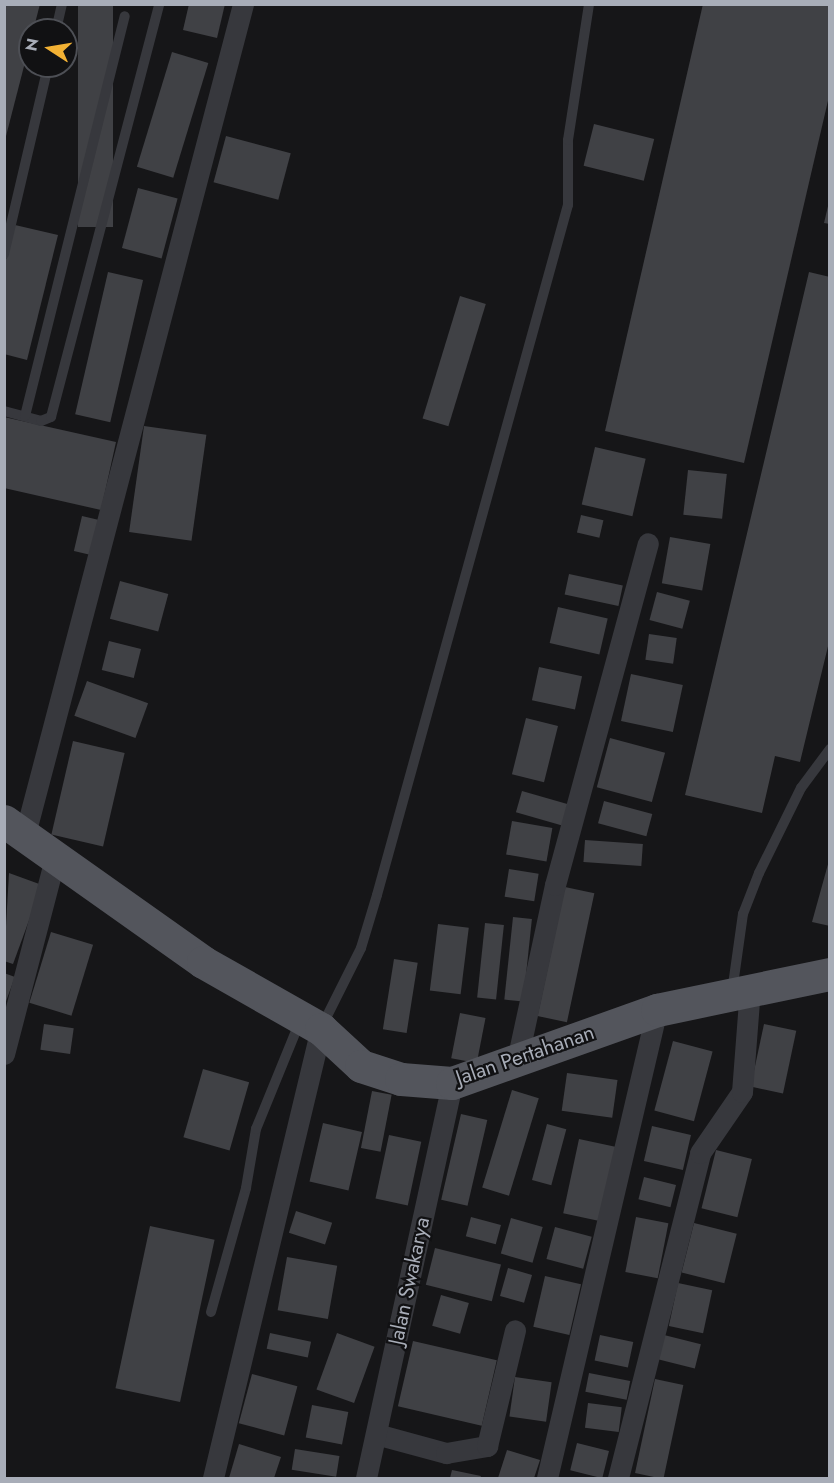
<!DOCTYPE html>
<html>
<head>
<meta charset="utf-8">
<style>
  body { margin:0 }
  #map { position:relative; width:834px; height:1483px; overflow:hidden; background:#161618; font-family:Jost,sans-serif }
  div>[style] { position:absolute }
  .building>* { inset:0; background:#404145; transform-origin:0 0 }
  .service>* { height:10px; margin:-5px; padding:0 5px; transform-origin:5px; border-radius:5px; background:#37383d }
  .minor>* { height:21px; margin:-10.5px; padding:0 10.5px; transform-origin:10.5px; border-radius:10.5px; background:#37383d }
  .primary>* { height:33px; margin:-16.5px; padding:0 16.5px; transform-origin:16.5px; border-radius:16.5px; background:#53555c }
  span { translate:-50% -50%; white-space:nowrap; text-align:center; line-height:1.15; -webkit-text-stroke:4.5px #111113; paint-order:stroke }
  .street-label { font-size:21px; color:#a8adb8 }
  .frame { position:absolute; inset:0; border:6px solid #a8adb8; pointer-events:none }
  .north { position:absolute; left:18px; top:18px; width:60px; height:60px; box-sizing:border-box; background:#111113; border:2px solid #4d4f55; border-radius:50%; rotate:282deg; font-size:16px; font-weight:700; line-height:24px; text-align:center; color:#a8adb8 }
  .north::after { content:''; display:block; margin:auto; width:21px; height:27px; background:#f2b134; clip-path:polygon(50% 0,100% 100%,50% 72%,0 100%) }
</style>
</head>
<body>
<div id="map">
  <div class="building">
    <div style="clip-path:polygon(4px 4px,40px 4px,5px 140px,4px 140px)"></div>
    <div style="left:78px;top:4px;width:35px;height:223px"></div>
    <div style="clip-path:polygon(189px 4px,225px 4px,217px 38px,183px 30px)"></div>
    <div style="clip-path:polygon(703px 4px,830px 4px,830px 92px,744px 463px,605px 431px)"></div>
    <div style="left:172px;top:52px;width:38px;height:120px;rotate:17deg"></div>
    <div style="left:594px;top:124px;width:62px;height:43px;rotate:14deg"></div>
    <div style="left:226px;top:136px;width:67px;height:48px;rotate:15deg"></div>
    <div style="left:138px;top:188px;width:41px;height:62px;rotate:15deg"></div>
    <div style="clip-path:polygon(829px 202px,830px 202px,830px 224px,824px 223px)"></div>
    <div style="clip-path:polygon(15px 225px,58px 235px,27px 360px,4px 354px,4px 267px)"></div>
    <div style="left:108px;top:272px;width:36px;height:146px;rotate:13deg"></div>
    <div style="clip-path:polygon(809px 272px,830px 277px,830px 638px,800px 762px,775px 756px,762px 813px,685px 795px)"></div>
    <div style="left:460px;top:296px;width:27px;height:128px;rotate:17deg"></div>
    <div style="clip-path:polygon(4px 417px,116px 442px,101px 510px,4px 488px)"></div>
    <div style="left:144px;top:426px;width:63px;height:107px;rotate:8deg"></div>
    <div style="left:595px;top:447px;width:52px;height:59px;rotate:13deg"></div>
    <div style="left:688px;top:470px;width:39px;height:45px;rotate:6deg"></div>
    <div style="left:581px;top:515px;width:23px;height:18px;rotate:13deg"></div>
    <div style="left:82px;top:516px;width:23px;height:36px;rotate:13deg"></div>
    <div style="left:670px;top:537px;width:41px;height:47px;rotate:10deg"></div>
    <div style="left:569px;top:574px;width:55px;height:21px;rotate:12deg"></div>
    <div style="left:120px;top:581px;width:50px;height:39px;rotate:15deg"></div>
    <div style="left:657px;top:592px;width:34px;height:29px;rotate:15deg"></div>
    <div style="left:558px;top:607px;width:51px;height:37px;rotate:13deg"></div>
    <div style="left:649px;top:634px;width:28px;height:26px;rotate:8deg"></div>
    <div style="left:109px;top:641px;width:33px;height:30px;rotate:14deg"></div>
    <div style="left:539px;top:667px;width:44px;height:34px;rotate:12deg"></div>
    <div style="left:631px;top:674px;width:53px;height:48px;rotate:12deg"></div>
    <div style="left:87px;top:681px;width:65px;height:37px;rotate:20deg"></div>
    <div style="left:526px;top:718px;width:33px;height:58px;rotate:14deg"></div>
    <div style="left:610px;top:738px;width:57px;height:51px;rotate:15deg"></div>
    <div style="left:73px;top:741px;width:53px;height:96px;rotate:13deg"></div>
    <div style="left:522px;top:791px;width:48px;height:22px;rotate:16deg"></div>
    <div style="left:604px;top:801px;width:50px;height:23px;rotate:15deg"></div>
    <div style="left:512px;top:821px;width:41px;height:34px;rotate:10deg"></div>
    <div style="left:585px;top:840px;width:58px;height:22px;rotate:4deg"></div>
    <div style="clip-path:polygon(830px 857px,830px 926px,812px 922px)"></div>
    <div style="left:509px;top:869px;width:30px;height:28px;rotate:9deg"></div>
    <div style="clip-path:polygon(9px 873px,42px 885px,13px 964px,4px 961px)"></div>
    <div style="left:565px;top:887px;width:30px;height:132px;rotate:12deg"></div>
    <div style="left:513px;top:917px;width:19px;height:83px;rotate:6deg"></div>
    <div style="left:485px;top:923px;width:19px;height:75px;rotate:6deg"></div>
    <div style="left:438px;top:924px;width:31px;height:67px;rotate:7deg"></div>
    <div style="left:51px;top:932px;width:44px;height:74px;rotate:17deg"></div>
    <div style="left:394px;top:959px;width:24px;height:71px;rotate:9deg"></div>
    <div style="clip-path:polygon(4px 973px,15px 977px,5px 1004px,4px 1004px)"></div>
    <div style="left:460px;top:1013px;width:26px;height:46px;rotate:11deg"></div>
    <div style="left:44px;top:1024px;width:30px;height:26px;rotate:8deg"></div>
    <div style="left:764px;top:1024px;width:33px;height:64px;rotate:12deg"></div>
    <div style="left:673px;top:1041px;width:41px;height:72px;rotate:15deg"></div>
    <div style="left:203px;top:1069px;width:48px;height:71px;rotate:16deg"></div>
    <div style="left:567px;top:1073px;width:51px;height:38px;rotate:8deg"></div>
    <div style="left:512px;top:1090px;width:28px;height:102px;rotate:17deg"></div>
    <div style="left:372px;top:1091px;width:20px;height:58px;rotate:11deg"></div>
    <div style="left:461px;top:1114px;width:27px;height:88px;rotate:13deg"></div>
    <div style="left:323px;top:1123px;width:40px;height:60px;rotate:13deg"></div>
    <div style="left:547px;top:1124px;width:20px;height:58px;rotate:15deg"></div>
    <div style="left:652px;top:1126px;width:40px;height:36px;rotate:13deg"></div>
    <div style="left:389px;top:1135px;width:33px;height:65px;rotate:12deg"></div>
    <div style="left:579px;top:1139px;width:43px;height:76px;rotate:12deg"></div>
    <div style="left:716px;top:1150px;width:37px;height:60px;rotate:14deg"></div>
    <div style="left:644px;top:1177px;width:33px;height:23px;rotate:14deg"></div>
    <div style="left:296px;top:1211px;width:38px;height:23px;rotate:18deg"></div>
    <div style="left:471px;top:1217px;width:31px;height:20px;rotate:15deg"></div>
    <div style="left:636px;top:1217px;width:33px;height:56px;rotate:11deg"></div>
    <div style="left:511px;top:1218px;width:33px;height:37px;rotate:16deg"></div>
    <div style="left:694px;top:1223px;width:44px;height:51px;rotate:14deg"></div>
    <div style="left:150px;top:1226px;width:66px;height:166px;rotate:12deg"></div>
    <div style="left:555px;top:1227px;width:38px;height:33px;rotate:15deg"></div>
    <div style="left:435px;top:1248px;width:68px;height:38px;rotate:14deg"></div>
    <div style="left:287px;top:1257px;width:51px;height:54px;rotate:10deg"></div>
    <div style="left:508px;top:1268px;width:25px;height:29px;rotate:16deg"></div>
    <div style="left:545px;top:1276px;width:37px;height:52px;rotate:13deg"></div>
    <div style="left:678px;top:1283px;width:35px;height:44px;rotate:12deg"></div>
    <div style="left:441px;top:1295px;width:29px;height:32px;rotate:16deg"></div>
    <div style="left:270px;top:1333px;width:42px;height:16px;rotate:12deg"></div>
    <div style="left:337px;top:1333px;width:40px;height:60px;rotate:20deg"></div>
    <div style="left:600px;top:1335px;width:34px;height:26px;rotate:12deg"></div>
    <div style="left:664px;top:1335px;width:38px;height:25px;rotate:14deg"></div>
    <div style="left:413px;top:1341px;width:86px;height:67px;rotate:13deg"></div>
    <div style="left:589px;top:1373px;width:42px;height:19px;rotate:11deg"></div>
    <div style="left:252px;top:1374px;width:47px;height:51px;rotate:15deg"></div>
    <div style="left:515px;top:1377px;width:37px;height:40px;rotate:8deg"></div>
    <div style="left:655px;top:1379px;width:29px;height:96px;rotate:12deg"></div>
    <div style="left:588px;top:1403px;width:34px;height:25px;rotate:7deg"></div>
    <div style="left:312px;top:1405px;width:37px;height:33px;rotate:11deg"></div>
    <div style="left:577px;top:1443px;width:33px;height:28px;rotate:14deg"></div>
    <div style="clip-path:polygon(239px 1444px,281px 1457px,274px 1478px,229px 1478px)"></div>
    <div style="left:295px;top:1449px;width:45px;height:21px;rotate:9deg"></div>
    <div style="clip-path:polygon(507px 1450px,540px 1460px,534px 1478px,498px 1478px)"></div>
    <div style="clip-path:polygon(452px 1470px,481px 1476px,480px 1478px,450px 1478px)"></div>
  </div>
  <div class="service">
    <div style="left:56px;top:30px;width:27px;rotate:-77deg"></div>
    <div style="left:4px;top:254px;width:193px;rotate:-76.8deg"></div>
    <div style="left:4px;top:411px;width:38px;rotate:15deg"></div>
    <div style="left:41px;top:421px;width:11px;rotate:-22deg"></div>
    <div style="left:51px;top:417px;width:427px;rotate:-75.3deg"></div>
    <div style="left:25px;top:416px;width:412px;rotate:-76deg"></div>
    <div style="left:732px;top:992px;width:79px;rotate:-82deg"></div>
    <div style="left:743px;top:914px;width:44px;rotate:-68.7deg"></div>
    <div style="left:759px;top:873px;width:95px;rotate:-63.7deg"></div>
    <div style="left:801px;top:788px;width:49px;rotate:-53.4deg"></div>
    <div style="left:322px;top:1026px;width:87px;rotate:-63.4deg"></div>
    <div style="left:361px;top:948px;width:55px;rotate:-73.2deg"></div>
    <div style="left:377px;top:895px;width:716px;rotate:-74.53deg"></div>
    <div style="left:568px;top:205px;width:65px;rotate:-90deg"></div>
    <div style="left:568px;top:140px;width:138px;rotate:-81.2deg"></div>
    <div style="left:211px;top:1312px;width:129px;rotate:-74.2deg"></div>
    <div style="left:246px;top:1188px;width:60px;rotate:-80.4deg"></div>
    <div style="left:256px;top:1129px;width:117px;rotate:-67.8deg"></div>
  </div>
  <div class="minor">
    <div style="left:25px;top:834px;width:858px;rotate:-75.28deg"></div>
    <div style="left:4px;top:1054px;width:203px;rotate:-75.4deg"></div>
    <div style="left:518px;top:1056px;width:175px;rotate:-77.8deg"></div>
    <div style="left:555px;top:885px;width:354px;rotate:-74.8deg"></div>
    <div style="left:376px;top:1434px;width:73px;rotate:15.2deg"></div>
    <div style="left:446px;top:1453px;width:42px;rotate:-9.7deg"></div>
    <div style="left:487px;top:1446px;width:119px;rotate:-76.4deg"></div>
    <div style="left:213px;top:1478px;width:462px;rotate:-76.5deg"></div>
    <div style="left:366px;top:1478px;width:404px;rotate:-77.7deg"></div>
    <div style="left:547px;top:1478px;width:481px;rotate:-76.8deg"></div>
    <div style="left:618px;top:1478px;width:335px;rotate:-75.8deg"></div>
    <div style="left:700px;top:1153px;width:74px;rotate:-55.5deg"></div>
    <div style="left:742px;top:1092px;width:105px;rotate:-85.6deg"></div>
  </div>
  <div class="primary">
    <div style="left:4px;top:821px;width:244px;rotate:35.3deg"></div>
    <div style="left:203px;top:962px;width:136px;rotate:29.6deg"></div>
    <div style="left:321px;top:1029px;width:54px;rotate:42.8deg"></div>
    <div style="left:361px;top:1066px;width:42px;rotate:18deg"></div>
    <div style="left:401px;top:1079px;width:51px;rotate:4.5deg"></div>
    <div style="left:452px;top:1083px;width:218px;rotate:-19.6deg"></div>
    <div style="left:657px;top:1010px;width:177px;rotate:-11.8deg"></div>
  </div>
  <div class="street-label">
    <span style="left:525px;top:1055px;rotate:-19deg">Jalan Pertahanan</span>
    <span style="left:409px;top:1281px;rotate:-78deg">Jalan Swakarya</span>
  </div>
  <div class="frame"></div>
  <div class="north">N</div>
</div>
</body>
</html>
